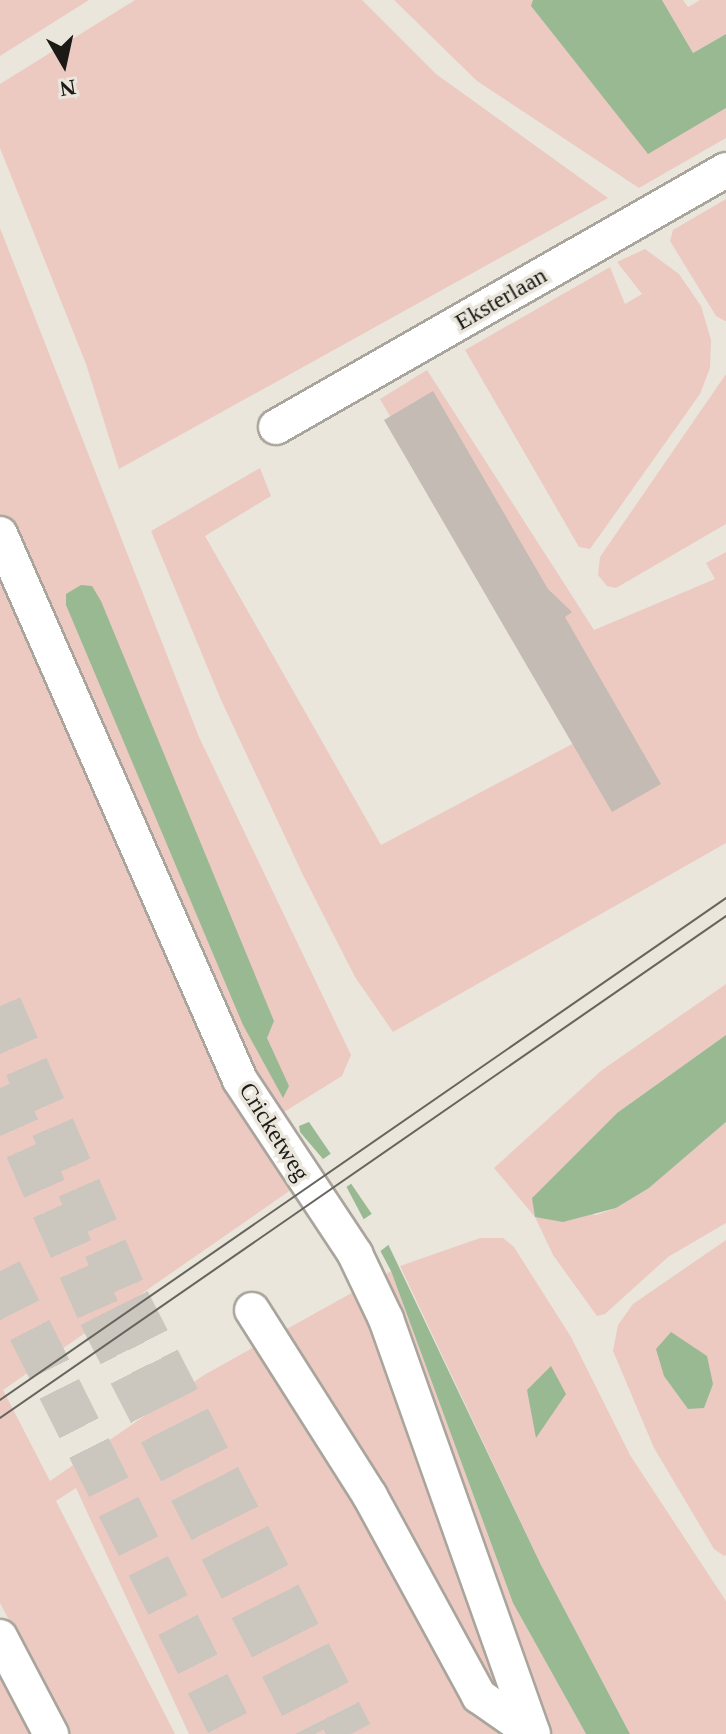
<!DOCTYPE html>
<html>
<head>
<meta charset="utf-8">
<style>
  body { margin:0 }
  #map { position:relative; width:726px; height:1734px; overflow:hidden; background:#eae6dc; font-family:Georgia,serif }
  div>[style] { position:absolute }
  .green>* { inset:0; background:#eccac2 }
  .water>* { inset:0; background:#99b993 }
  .pier>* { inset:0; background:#eae6dc }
  .building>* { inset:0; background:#c3bbb4 }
  .highway-tunnel>* { height:44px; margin-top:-22px; transform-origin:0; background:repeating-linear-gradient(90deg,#cbc7be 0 44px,transparent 0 66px) }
  .roads { filter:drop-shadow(2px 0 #a9a59c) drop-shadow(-2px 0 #a9a59c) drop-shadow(0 2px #a9a59c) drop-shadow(0 -2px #a9a59c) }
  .minor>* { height:34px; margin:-17px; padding:0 17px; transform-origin:17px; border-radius:17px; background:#fff }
  .tram>* { height:2px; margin:-1px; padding:0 1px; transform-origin:1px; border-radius:1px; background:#66645d }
  span { translate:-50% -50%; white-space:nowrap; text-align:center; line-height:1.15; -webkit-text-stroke:7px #eae6dc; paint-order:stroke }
  .street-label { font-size:24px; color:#1b1a16 }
  .north { position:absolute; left:24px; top:24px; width:80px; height:80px; -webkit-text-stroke:6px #eae6dc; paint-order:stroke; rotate:171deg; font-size:22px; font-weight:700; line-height:32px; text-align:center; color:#1b1a16 }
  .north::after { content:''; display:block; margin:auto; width:28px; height:36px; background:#1b1a16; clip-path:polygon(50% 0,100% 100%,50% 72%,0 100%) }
</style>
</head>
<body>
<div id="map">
  <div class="green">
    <div style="clip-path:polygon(0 0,89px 0,0 56px)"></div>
    <div style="clip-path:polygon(135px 0,362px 0,436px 74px,608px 198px,119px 469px,86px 364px,0 148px,0 84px)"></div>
    <div style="clip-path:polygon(394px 0,533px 0,532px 7px,648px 153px,726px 108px,726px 138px,639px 188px,477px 81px)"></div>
    <div style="clip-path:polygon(662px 0,683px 0,688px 7px,700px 0,726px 0,726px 34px,693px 53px)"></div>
    <div style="clip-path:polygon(726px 199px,726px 321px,725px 321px,716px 316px,670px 241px,673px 230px)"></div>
    <div style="clip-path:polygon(0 228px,199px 737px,351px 1055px,342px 1076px,255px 1130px,298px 1185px,3px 1390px,50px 1481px,204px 1375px,391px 1271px,513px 1603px,586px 1734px,189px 1734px,76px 1488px,56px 1501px,175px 1734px,70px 1734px,0 1603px)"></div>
    <div style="clip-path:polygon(645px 249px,679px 274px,701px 306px,711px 340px,710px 368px,700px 394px,590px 549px,579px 547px,465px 350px,610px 267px,625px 304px,642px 294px,617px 262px)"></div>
    <div style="clip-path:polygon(427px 370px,594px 630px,715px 579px,706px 563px,726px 552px,726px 843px,393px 1032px,355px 977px,303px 875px,221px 700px,151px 531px,260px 468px,271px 496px,205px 536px,381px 845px,576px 742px,380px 399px)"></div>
    <div style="clip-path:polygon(726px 374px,726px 524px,616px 588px,607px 586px,598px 575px,600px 557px)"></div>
    <div style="clip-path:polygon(726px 984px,726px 1035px,617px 1113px,532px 1198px,596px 1215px,616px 1208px,649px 1188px,726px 1122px,726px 1223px,668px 1257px,605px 1314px,597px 1316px,553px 1255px,535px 1217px,494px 1168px,602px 1070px)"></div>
    <div style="clip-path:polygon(480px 1238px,503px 1238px,514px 1247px,571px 1337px,630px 1455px,726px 1601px,726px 1734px,630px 1734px,541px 1565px,400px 1266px)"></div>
    <div style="clip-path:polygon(726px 1240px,726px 1555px,724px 1556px,714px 1549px,654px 1448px,613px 1351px,618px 1325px,633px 1304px)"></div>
    <div style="clip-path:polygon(0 1670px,35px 1734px,0 1734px)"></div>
  </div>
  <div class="water">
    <div style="clip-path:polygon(533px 0,662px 0,693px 53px,726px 34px,726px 108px,648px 154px,531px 6px)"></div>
    <div style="clip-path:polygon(81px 585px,92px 586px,101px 601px,274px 1021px,267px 1038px,289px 1086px,283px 1098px,243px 1025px,66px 605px,66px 594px)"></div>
    <div style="clip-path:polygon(726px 1035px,726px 1122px,649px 1188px,616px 1208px,563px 1222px,535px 1217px,532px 1198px,617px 1113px)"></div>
    <div style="clip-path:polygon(309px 1122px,378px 1223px,541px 1565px,630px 1734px,586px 1734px,513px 1603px,391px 1271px,346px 1186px,300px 1132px,299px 1126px)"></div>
    <div style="clip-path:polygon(671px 1332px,707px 1356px,713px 1384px,704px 1408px,688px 1409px,664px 1376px,656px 1349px)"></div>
    <div style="clip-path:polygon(551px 1366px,566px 1394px,536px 1438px,527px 1390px)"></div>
  </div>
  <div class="pier">
    <div style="clip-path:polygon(336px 1150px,357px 1180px,343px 1189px,319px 1162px)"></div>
    <div style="clip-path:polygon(376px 1211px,392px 1242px,378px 1253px,361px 1221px)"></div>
  </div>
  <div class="building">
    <div style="clip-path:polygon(433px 391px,548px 589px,572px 612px,565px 617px,661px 784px,612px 812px,384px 420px)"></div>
  </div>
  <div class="highway-tunnel">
    <div style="left:0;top:1006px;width:322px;rotate:66.5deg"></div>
    <div style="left:128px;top:1301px;width:487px;rotate:62.8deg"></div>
    <div style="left:0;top:1088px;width:248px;rotate:66.2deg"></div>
    <div style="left:100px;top:1315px;width:471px;rotate:62.7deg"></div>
    <div style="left:0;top:1271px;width:518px;rotate:63.29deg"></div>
  </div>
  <div class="roads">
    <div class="minor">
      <div style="left:276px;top:427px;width:518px;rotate:-29.73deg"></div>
      <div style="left:0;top:534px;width:596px;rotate:66.27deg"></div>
      <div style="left:240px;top:1080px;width:209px;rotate:56.5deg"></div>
      <div style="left:355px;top:1254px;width:72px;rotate:64.5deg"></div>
      <div style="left:386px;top:1319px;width:440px;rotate:70.5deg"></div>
      <div style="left:252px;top:1310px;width:220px;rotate:57.6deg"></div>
      <div style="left:370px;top:1496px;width:228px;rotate:61.4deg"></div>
      <div style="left:479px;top:1696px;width:65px;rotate:34.9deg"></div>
      <div style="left:0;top:1637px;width:110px;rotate:62.3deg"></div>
    </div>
  </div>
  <div class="tram">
    <div style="left:0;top:1400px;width:883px;rotate:-34.66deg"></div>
    <div style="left:0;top:1418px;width:883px;rotate:-34.66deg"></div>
  </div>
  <div class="street-label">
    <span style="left:501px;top:299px;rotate:-30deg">Eksterlaan</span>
    <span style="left:274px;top:1132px;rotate:58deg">Cricketweg</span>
  </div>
  <div class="north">N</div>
</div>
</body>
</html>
